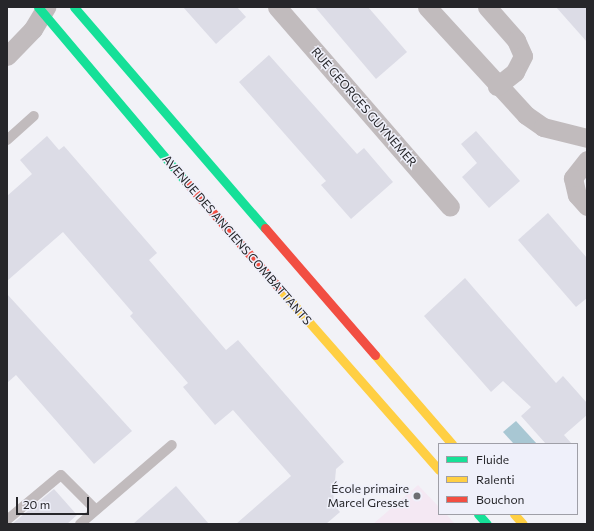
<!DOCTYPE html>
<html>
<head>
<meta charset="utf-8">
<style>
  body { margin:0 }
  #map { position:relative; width:594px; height:531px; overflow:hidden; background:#f2f2f7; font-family:Commissioner,sans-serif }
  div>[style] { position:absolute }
  .education>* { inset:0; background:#f4e8f3 }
  .water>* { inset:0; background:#a8c7d3 }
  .building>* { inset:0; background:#dcdce6 }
  .lane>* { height:10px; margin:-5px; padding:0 5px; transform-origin:5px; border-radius:5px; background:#c1bbbd }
  .street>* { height:19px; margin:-9.5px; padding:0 9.5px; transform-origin:9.5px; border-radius:9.5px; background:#c1bbbd }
  .fast>* { height:9px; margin:-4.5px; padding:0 4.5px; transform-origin:4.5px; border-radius:4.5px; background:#16e098 }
  .slow>* { height:9px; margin:-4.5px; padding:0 4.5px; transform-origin:4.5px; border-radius:4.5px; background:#ffcf43 }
  .jam>* { height:9px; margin:-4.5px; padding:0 4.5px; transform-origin:4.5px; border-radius:4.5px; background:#f24e42 }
  .dots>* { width:11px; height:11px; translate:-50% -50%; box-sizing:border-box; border:2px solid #eff0fa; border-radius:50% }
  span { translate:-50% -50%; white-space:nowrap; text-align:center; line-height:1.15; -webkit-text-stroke:3px #eff0fa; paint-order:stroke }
  .street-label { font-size:12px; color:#26262a }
  .poi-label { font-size:12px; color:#26262a }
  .right { translate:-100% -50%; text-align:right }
  .frame { position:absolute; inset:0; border:8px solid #26262a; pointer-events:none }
  .legend { position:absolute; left:438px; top:443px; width:140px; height:72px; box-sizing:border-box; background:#eff0fa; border:1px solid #9f9fa7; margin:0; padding:5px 7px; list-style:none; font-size:12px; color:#26262a }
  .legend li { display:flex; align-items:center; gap:8px; height:20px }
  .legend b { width:20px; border:1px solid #9f9fa7 }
  .scale { position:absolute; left:16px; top:497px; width:73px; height:18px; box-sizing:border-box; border:2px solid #26262a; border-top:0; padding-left:5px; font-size:12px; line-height:14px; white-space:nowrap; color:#26262a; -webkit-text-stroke:3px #eff0fa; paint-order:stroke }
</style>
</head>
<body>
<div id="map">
  <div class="education">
    <div style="clip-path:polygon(418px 485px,439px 507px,439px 514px,446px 514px,455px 524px,373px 524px)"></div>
  </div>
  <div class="water">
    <div style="clip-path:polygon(516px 421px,537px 444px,514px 444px,503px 432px)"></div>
  </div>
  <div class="building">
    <div style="clip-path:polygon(183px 7px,237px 7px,246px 17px,216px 44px)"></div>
    <div style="clip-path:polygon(315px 7px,368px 7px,407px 52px,376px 79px)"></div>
    <div style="clip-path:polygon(556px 7px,587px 7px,587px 42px)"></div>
    <div style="clip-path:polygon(269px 55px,357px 154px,364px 148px,393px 182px,351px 219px,321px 185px,326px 181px,239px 82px)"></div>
    <div style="clip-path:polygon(476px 131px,520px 181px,489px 208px,462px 177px,477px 163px,461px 144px)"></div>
    <div style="clip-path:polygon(47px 136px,59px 150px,64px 146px,157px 253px,149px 260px,226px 350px,238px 340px,344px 462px,336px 469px,333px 504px,340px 512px,326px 524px,236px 524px,291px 476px,233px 410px,215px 425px,183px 387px,188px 383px,130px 316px,133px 313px,63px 232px,7px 281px,7px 196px,32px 174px,20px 160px)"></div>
    <div style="clip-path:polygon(548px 213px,587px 258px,587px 298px,576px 307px,518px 240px)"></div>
    <div style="clip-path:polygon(465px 278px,556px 383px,563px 376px,587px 403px,587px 415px,564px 435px,572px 444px,546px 444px,521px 416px,531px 407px,503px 381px,491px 392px,424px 316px)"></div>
    <div style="clip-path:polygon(7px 294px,132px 431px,94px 464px,16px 375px,7px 383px)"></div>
    <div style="clip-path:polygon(176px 486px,209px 524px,133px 524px)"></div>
    <div style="clip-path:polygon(54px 489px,77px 515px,67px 524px,12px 524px)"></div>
  </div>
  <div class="lane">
    <div style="left:7px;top:140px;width:36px;rotate:-42deg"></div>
    <div style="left:7px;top:520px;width:70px;rotate:-39.8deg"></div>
    <div style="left:61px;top:475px;width:49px;rotate:45deg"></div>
    <div style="left:80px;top:524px;width:121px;rotate:-40.7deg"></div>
  </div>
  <div class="street">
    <div style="left:277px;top:7px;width:264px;rotate:49.1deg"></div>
    <div style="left:427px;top:7px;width:147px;rotate:47.5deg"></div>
    <div style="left:526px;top:115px;width:21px;rotate:35deg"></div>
    <div style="left:543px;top:127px;width:45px;rotate:14deg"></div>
    <div style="left:487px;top:7px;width:44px;rotate:48.7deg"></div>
    <div style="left:516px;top:40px;width:17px;rotate:66deg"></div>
    <div style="left:523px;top:56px;width:18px;rotate:117deg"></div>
    <div style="left:515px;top:72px;width:23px;rotate:142deg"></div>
    <div style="left:7px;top:56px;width:37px;rotate:-46deg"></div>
    <div style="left:33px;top:29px;width:26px;rotate:-59deg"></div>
    <div style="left:587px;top:160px;width:23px;rotate:128deg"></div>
    <div style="left:573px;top:178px;width:17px;rotate:77deg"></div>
    <div style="left:577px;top:195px;width:15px;rotate:48deg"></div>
  </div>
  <div class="fast">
    <div style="left:38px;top:7px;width:229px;rotate:49.8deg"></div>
    <div style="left:74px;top:7px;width:292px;rotate:49.2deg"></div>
    <div style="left:478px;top:514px;width:13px;rotate:48deg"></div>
  </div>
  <div class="slow">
    <div style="left:280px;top:289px;width:241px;rotate:48.7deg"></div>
    <div style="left:375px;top:355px;width:118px;rotate:49.1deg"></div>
    <div style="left:514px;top:514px;width:13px;rotate:48deg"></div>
  </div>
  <div class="jam">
    <div style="left:186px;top:182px;width:142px;rotate:48.7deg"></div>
    <div style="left:265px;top:228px;width:168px;rotate:49.1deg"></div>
  </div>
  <div class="dots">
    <div style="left:417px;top:496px;background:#6d6d72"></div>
  </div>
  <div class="street-label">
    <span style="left:364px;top:107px;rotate:49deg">RUE GEORGES GUYNEMER</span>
    <span style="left:237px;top:240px;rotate:49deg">AVENUE DES ANCIENS COMBATTANTS</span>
  </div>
  <div class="poi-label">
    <span class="right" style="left:409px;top:496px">École primaire<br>Marcel Gresset</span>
  </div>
  <div class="frame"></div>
  <ul class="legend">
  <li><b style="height:5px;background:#16e098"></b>Fluide</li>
  <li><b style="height:5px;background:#ffcf43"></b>Ralenti</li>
  <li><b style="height:5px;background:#f24e42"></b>Bouchon</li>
  </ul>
  <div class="scale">20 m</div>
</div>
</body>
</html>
